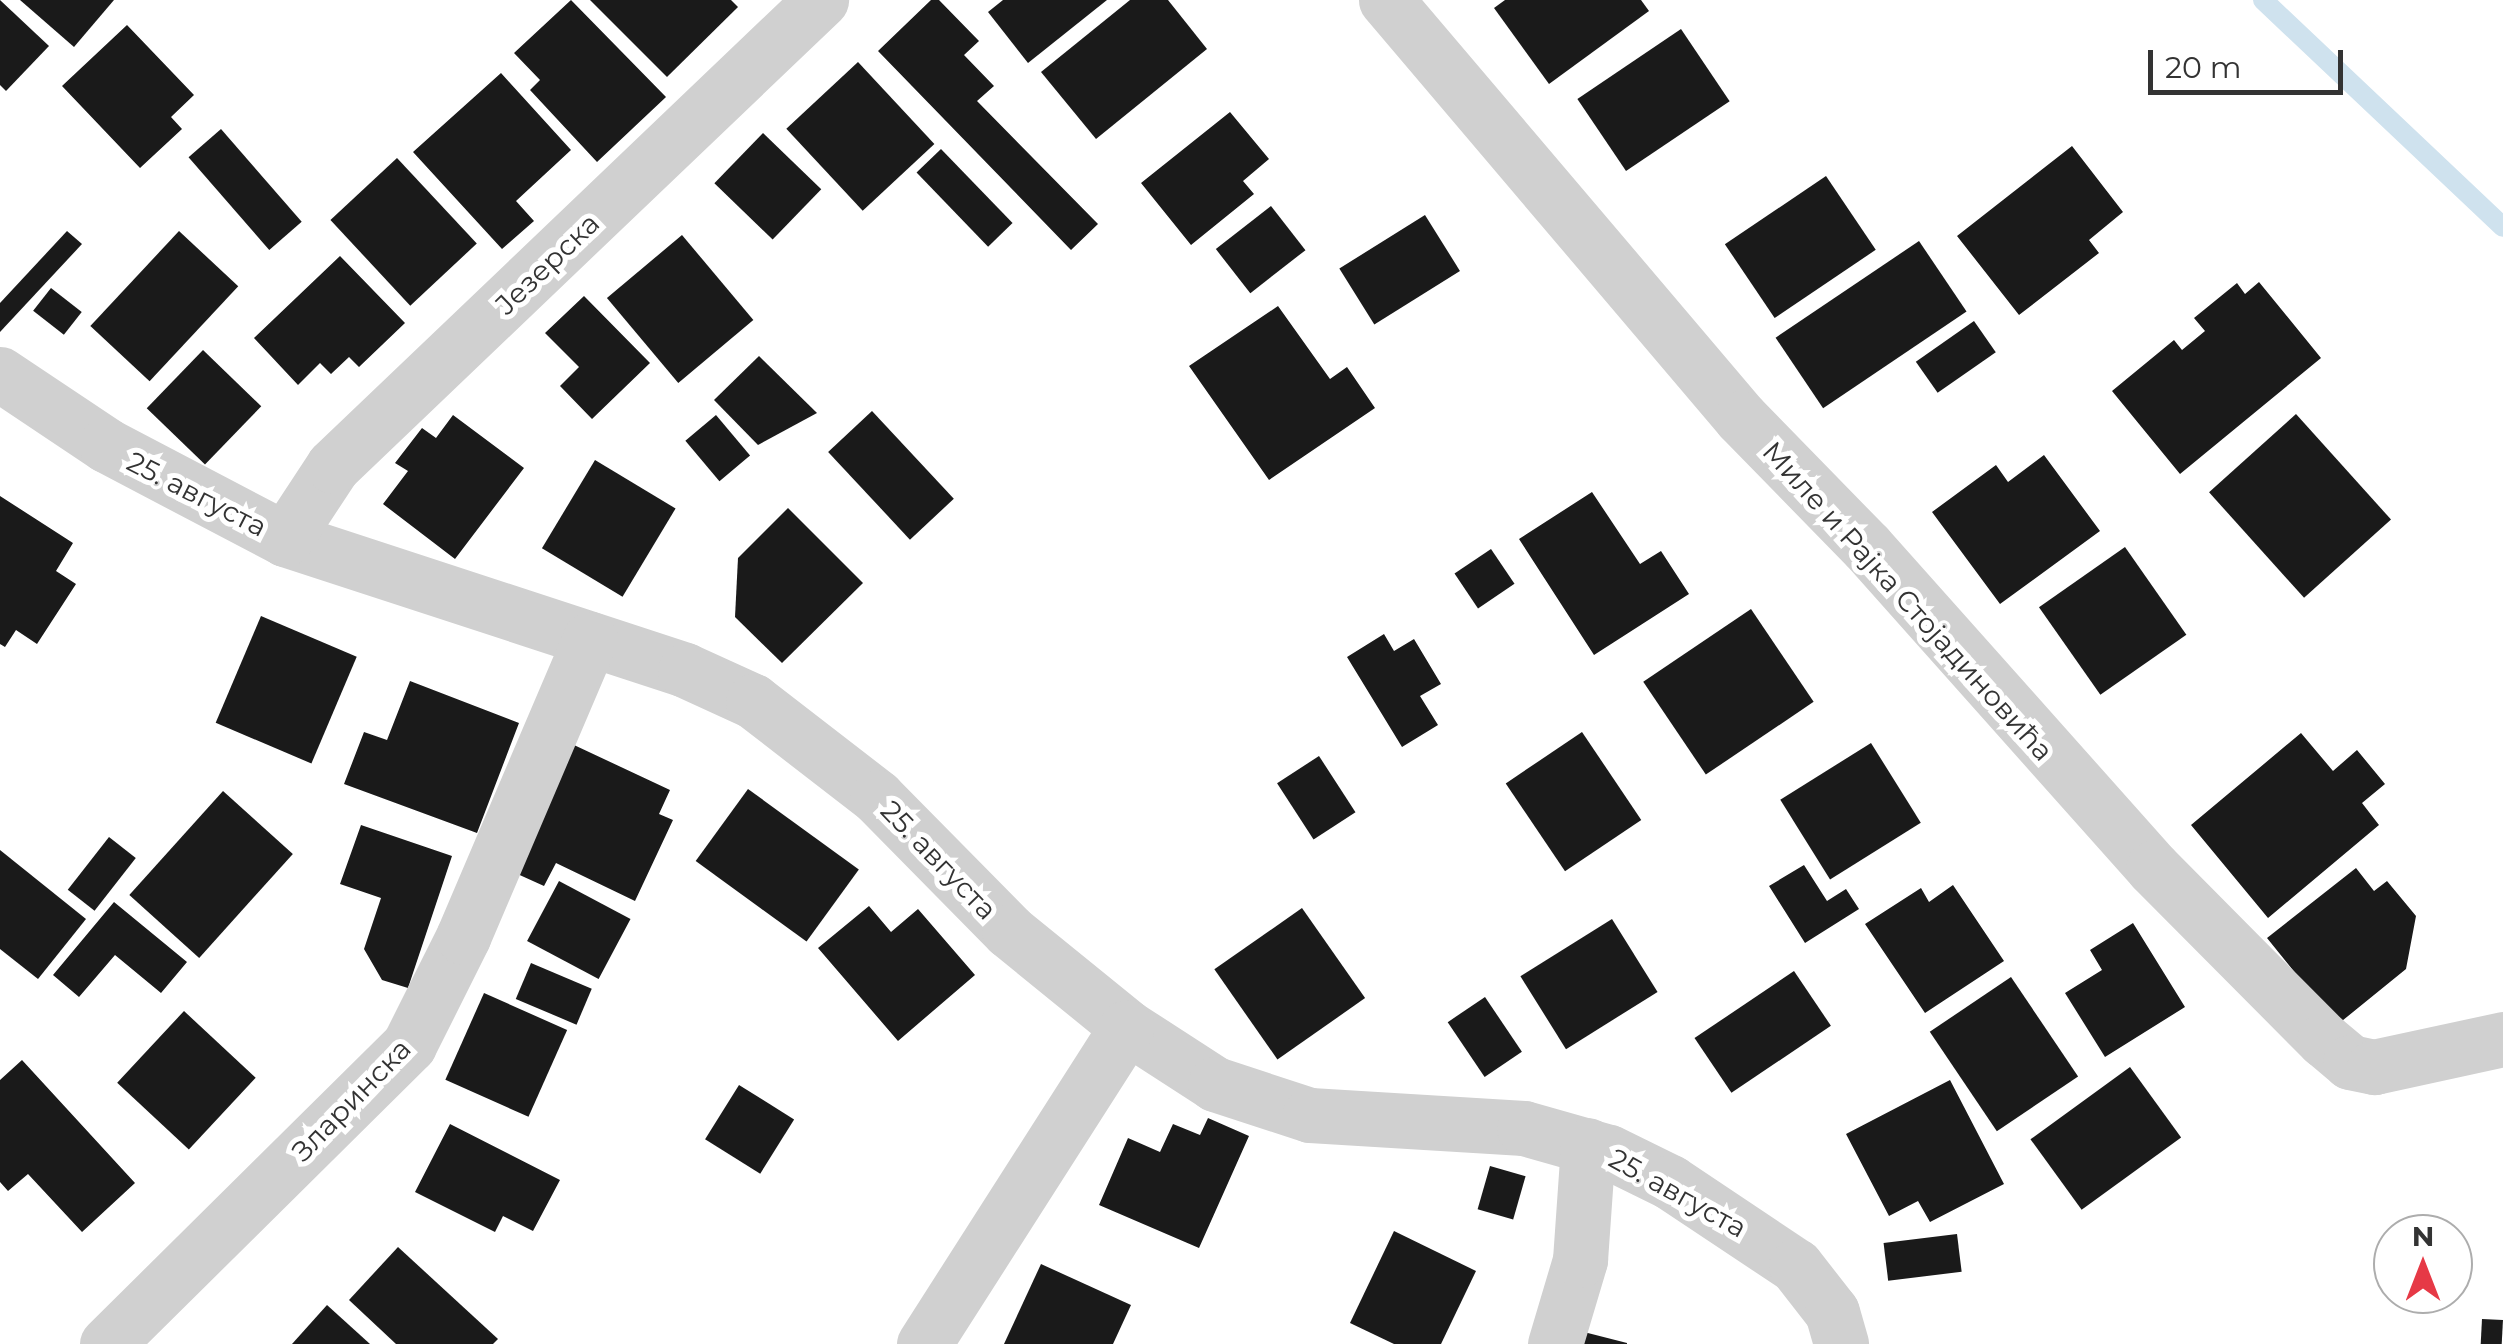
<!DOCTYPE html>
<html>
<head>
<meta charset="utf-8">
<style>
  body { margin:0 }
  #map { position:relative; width:2503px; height:1344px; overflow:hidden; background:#fff; font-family:Montserrat,sans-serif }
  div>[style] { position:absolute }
  .stream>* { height:20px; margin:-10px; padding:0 10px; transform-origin:10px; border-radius:10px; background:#cfe2ee }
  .building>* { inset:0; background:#1a1a1a; transform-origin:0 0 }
  .minor>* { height:55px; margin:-27.5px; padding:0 27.5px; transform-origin:27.5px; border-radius:27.5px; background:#d0d0d0 }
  span { translate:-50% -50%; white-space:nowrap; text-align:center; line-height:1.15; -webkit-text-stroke:10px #fff; paint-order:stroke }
  .street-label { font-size:28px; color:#333 }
  .north { position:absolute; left:2373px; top:1214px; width:100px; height:100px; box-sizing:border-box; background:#fff; border:2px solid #adadad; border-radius:50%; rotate:0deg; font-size:28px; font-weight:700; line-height:40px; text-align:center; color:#333 }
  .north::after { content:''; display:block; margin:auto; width:35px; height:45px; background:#e63946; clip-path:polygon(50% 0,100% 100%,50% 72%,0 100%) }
  .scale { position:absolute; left:2148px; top:50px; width:195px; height:45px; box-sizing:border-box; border:5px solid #333; border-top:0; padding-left:12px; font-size:30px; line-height:35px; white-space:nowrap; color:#333; -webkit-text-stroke:8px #fff; paint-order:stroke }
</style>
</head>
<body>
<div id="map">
  <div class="stream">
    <div style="left:2263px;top:0;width:330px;rotate:43.4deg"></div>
  </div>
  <div class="building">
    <div style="clip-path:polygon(0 0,49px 46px,6px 91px,0 85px)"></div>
    <div style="clip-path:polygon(20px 0,114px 0,74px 47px)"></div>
    <div style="clip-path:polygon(571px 0,666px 97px,597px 162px,530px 90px,540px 80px,514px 53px)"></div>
    <div style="clip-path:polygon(590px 0,731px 0,738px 7px,667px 77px)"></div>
    <div style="clip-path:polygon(931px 0,939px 0,979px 41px,964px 55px,994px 86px,977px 101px,1098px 224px,1071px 250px,878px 51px)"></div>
    <div style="clip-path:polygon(1003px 0,1107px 0,1028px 63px,988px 12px)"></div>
    <div style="clip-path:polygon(1130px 0,1168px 0,1207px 49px,1096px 139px,1041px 72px)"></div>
    <div style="clip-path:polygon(1505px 0,1641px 0,1649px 11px,1549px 84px,1494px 8px)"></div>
    <div style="clip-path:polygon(127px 25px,194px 95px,171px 117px,182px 129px,140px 168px,62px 86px)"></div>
    <div style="left:1681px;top:29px;width:87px;height:125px;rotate:56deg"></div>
    <div style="left:858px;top:62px;width:112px;height:98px;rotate:47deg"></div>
    <div style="clip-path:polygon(501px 73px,571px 150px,516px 201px,534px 221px,502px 249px,413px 152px)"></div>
    <div style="clip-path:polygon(1230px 112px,1269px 159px,1243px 181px,1254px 194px,1191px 245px,1141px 183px)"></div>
    <div style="left:221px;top:129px;width:123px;height:43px;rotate:49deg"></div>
    <div style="left:763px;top:133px;width:81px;height:70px;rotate:44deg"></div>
    <div style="clip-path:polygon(2072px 146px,2123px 212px,2089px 240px,2099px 253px,2019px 315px,1957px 236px)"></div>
    <div style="left:941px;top:149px;width:103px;height:34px;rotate:46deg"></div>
    <div style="left:397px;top:158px;width:117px;height:91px;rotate:47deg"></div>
    <div style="left:1826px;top:176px;width:89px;height:122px;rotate:56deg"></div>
    <div style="left:1271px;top:206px;width:56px;height:70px;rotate:52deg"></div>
    <div style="left:1425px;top:215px;width:66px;height:101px;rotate:58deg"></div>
    <div style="clip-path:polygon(67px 231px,82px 244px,0 332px,0 303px)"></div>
    <div style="left:179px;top:231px;width:81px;height:130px;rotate:43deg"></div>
    <div style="left:682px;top:235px;width:111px;height:98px;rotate:50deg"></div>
    <div style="left:1919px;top:241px;width:85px;height:173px;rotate:56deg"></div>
    <div style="clip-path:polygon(340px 256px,405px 323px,359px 367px,349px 357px,331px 374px,320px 363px,298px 385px,254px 338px)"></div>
    <div style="clip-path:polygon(2259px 282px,2321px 358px,2180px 474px,2112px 391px,2174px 340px,2182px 350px,2205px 331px,2194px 318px,2237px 283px,2245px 294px)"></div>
    <div style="left:51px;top:288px;width:39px;height:29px;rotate:38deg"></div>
    <div style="clip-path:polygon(584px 296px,650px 363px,592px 419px,560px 386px,579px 367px,545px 333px)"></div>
    <div style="clip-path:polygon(1278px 306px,1330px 379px,1347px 367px,1375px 408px,1269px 480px,1189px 366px)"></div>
    <div style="left:1974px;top:321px;width:38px;height:71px;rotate:55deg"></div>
    <div style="left:203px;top:350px;width:81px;height:81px;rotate:44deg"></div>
    <div style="clip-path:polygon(759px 356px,817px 413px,758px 445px,714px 400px)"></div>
    <div style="left:872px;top:411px;width:120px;height:60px;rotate:47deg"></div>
    <div style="left:2296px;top:414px;width:142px;height:117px;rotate:48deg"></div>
    <div style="clip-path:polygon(453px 415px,524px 468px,455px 559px,383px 504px,408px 471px,395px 463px,422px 428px,436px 438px)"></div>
    <div style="left:716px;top:415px;width:53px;height:40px;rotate:50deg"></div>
    <div style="clip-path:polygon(2044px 455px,2100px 531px,2000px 604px,1932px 512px,1996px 465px,2008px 482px)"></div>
    <div style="left:595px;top:460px;width:94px;height:103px;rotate:31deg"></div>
    <div style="clip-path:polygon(1592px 492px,1640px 564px,1661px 551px,1689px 594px,1594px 655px,1519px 539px)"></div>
    <div style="clip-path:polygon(0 496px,73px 543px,56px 571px,76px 584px,37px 644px,16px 630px,5px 647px,0 644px)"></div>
    <div style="clip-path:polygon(788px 508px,863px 583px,782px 663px,735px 617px,738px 558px)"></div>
    <div style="left:2125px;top:547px;width:107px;height:105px;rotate:55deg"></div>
    <div style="left:1491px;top:549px;width:42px;height:44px;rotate:56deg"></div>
    <div style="left:1751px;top:609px;width:112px;height:130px;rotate:56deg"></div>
    <div style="left:261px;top:616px;width:104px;height:116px;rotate:23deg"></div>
    <div style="clip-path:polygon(1384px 634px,1394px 651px,1414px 639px,1441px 684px,1420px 696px,1438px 725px,1402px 747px,1347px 657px)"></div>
    <div style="clip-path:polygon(410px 681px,519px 723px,477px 833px,344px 784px,364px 732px,387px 740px)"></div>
    <div style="left:1582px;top:732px;width:106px;height:92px;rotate:56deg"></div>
    <div style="clip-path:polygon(2301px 733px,2333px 771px,2357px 750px,2385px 784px,2362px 803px,2379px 825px,2268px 918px,2191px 825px)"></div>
    <div style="left:1871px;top:743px;width:94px;height:107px;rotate:58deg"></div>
    <div style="clip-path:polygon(574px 745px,670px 790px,659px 814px,673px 820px,635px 901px,556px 863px,544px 886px,513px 872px)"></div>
    <div style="left:1319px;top:756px;width:67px;height:50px;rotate:57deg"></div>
    <div style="left:748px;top:789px;width:137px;height:89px;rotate:36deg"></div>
    <div style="left:223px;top:791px;width:94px;height:140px;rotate:42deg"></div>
    <div style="clip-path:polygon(361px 825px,452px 856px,408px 988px,382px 980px,364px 949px,381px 898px,340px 884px)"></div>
    <div style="left:109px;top:837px;width:34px;height:67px;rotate:38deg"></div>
    <div style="clip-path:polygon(0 850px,86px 919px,38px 979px,0 949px)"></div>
    <div style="clip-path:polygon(1804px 865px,1827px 901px,1846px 889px,1859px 909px,1805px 943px,1769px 886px)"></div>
    <div style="clip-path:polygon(2356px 868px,2374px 891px,2387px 881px,2416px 916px,2406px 969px,2337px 1025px,2267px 938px)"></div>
    <div style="left:559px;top:881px;width:81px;height:68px;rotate:28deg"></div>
    <div style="clip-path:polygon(1953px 885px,2004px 961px,1925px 1013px,1865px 924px,1921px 888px,1929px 902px)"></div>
    <div style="clip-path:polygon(114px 902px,187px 962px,161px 993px,115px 955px,79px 997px,53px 975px)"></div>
    <div style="clip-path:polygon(869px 906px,891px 932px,918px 909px,975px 975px,898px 1041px,818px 948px)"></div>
    <div style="left:1302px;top:908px;width:110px;height:107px;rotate:55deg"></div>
    <div style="left:1612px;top:919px;width:86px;height:108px;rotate:58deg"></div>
    <div style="clip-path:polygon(2133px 923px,2185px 1007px,2105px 1057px,2065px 993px,2102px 970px,2090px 950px)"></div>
    <div style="left:531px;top:963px;width:66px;height:39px;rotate:23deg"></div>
    <div style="left:1794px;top:971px;width:66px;height:120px;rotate:56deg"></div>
    <div style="left:2011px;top:977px;width:120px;height:98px;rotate:56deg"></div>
    <div style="left:484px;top:993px;width:91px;height:95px;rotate:24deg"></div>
    <div style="left:1485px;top:997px;width:66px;height:45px;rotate:56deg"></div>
    <div style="left:184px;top:1011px;width:98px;height:98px;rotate:43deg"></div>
    <div style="clip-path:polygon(22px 1060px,135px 1183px,82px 1232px,28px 1174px,8px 1191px,0 1182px,0 1080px)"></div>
    <div style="left:2130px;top:1067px;width:87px;height:123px;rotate:54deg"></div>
    <div style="clip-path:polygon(1950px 1080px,2004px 1184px,1930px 1222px,1918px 1201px,1889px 1216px,1846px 1134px)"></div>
    <div style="left:739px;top:1085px;width:65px;height:64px;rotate:32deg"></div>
    <div style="clip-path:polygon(1208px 1118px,1249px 1136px,1199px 1248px,1099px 1205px,1128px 1138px,1160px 1152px,1173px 1124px,1200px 1135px)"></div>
    <div style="clip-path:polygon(450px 1124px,560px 1180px,533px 1231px,503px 1216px,495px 1232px,415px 1192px)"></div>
    <div style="left:1490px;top:1166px;width:37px;height:45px;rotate:16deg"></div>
    <div style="clip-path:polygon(1394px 1231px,1476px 1271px,1441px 1344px,1394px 1344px,1350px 1323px)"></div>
    <div style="left:1957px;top:1234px;width:38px;height:74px;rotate:83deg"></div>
    <div style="clip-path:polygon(398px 1247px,498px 1339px,493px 1344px,396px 1344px,349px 1300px)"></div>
    <div style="clip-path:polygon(1041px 1264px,1131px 1305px,1113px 1344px,1004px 1344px)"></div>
    <div style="clip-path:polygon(327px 1305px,370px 1344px,292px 1344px)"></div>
    <div style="left:2482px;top:1319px;width:21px;height:25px;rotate:3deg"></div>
    <div style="clip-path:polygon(1580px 1331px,1627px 1343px,1627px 1344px,1576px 1344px)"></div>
  </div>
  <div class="minor">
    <div style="left:1386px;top:0;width:548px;rotate:49.66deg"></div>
    <div style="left:1741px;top:418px;width:180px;rotate:45.7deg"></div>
    <div style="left:1867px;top:547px;width:430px;rotate:48.3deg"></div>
    <div style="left:2153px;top:868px;width:243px;rotate:45.2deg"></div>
    <div style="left:2324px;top:1040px;width:34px;rotate:40deg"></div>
    <div style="left:2350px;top:1062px;width:25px;rotate:12deg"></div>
    <div style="left:2374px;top:1067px;width:132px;rotate:-12.2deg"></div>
    <div style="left:0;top:374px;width:128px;rotate:33.8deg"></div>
    <div style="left:106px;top:445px;width:202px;rotate:27.7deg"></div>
    <div style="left:285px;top:539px;width:421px;rotate:18.1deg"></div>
    <div style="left:685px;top:670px;width:75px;rotate:24.5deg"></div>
    <div style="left:753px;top:701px;width:157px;rotate:37.7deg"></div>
    <div style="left:877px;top:797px;width:188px;rotate:45.4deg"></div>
    <div style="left:1009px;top:931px;width:152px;rotate:39.1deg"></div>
    <div style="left:1127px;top:1027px;width:105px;rotate:32.9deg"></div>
    <div style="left:1215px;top:1084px;width:100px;rotate:18.1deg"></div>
    <div style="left:1310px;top:1115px;width:214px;rotate:3.5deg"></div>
    <div style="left:1524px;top:1128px;width:88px;rotate:15.8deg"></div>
    <div style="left:1609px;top:1152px;width:68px;rotate:26.2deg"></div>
    <div style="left:1670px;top:1182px;width:151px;rotate:33.7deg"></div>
    <div style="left:1796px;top:1266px;width:58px;rotate:52deg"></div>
    <div style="left:1832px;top:1312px;width:33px;rotate:74deg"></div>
    <div style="left:285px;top:539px;width:87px;rotate:-56.7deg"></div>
    <div style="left:333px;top:466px;width:675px;rotate:-43.68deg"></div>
    <div style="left:107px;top:1344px;width:425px;rotate:-44.7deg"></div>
    <div style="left:409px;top:1045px;width:121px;rotate:-63.4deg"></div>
    <div style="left:463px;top:937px;width:324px;rotate:-66.9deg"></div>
    <div style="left:924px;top:1344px;width:376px;rotate:-57.4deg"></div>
    <div style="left:1555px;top:1344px;width:88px;rotate:-73.4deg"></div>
    <div style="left:1580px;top:1260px;width:115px;rotate:-86deg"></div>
  </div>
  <div class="street-label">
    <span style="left:547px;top:264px;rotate:-44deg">Језерска</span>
    <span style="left:197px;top:494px;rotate:27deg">25. августа</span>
    <span style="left:1908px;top:601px;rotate:48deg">Миле и Рајка Стојадиновића</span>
    <span style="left:939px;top:860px;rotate:46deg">25. августа</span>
    <span style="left:351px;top:1100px;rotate:-46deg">Зларинска</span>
    <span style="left:1678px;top:1193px;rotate:29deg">25. августа</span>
  </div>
  <div class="north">N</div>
  <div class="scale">20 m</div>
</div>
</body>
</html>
